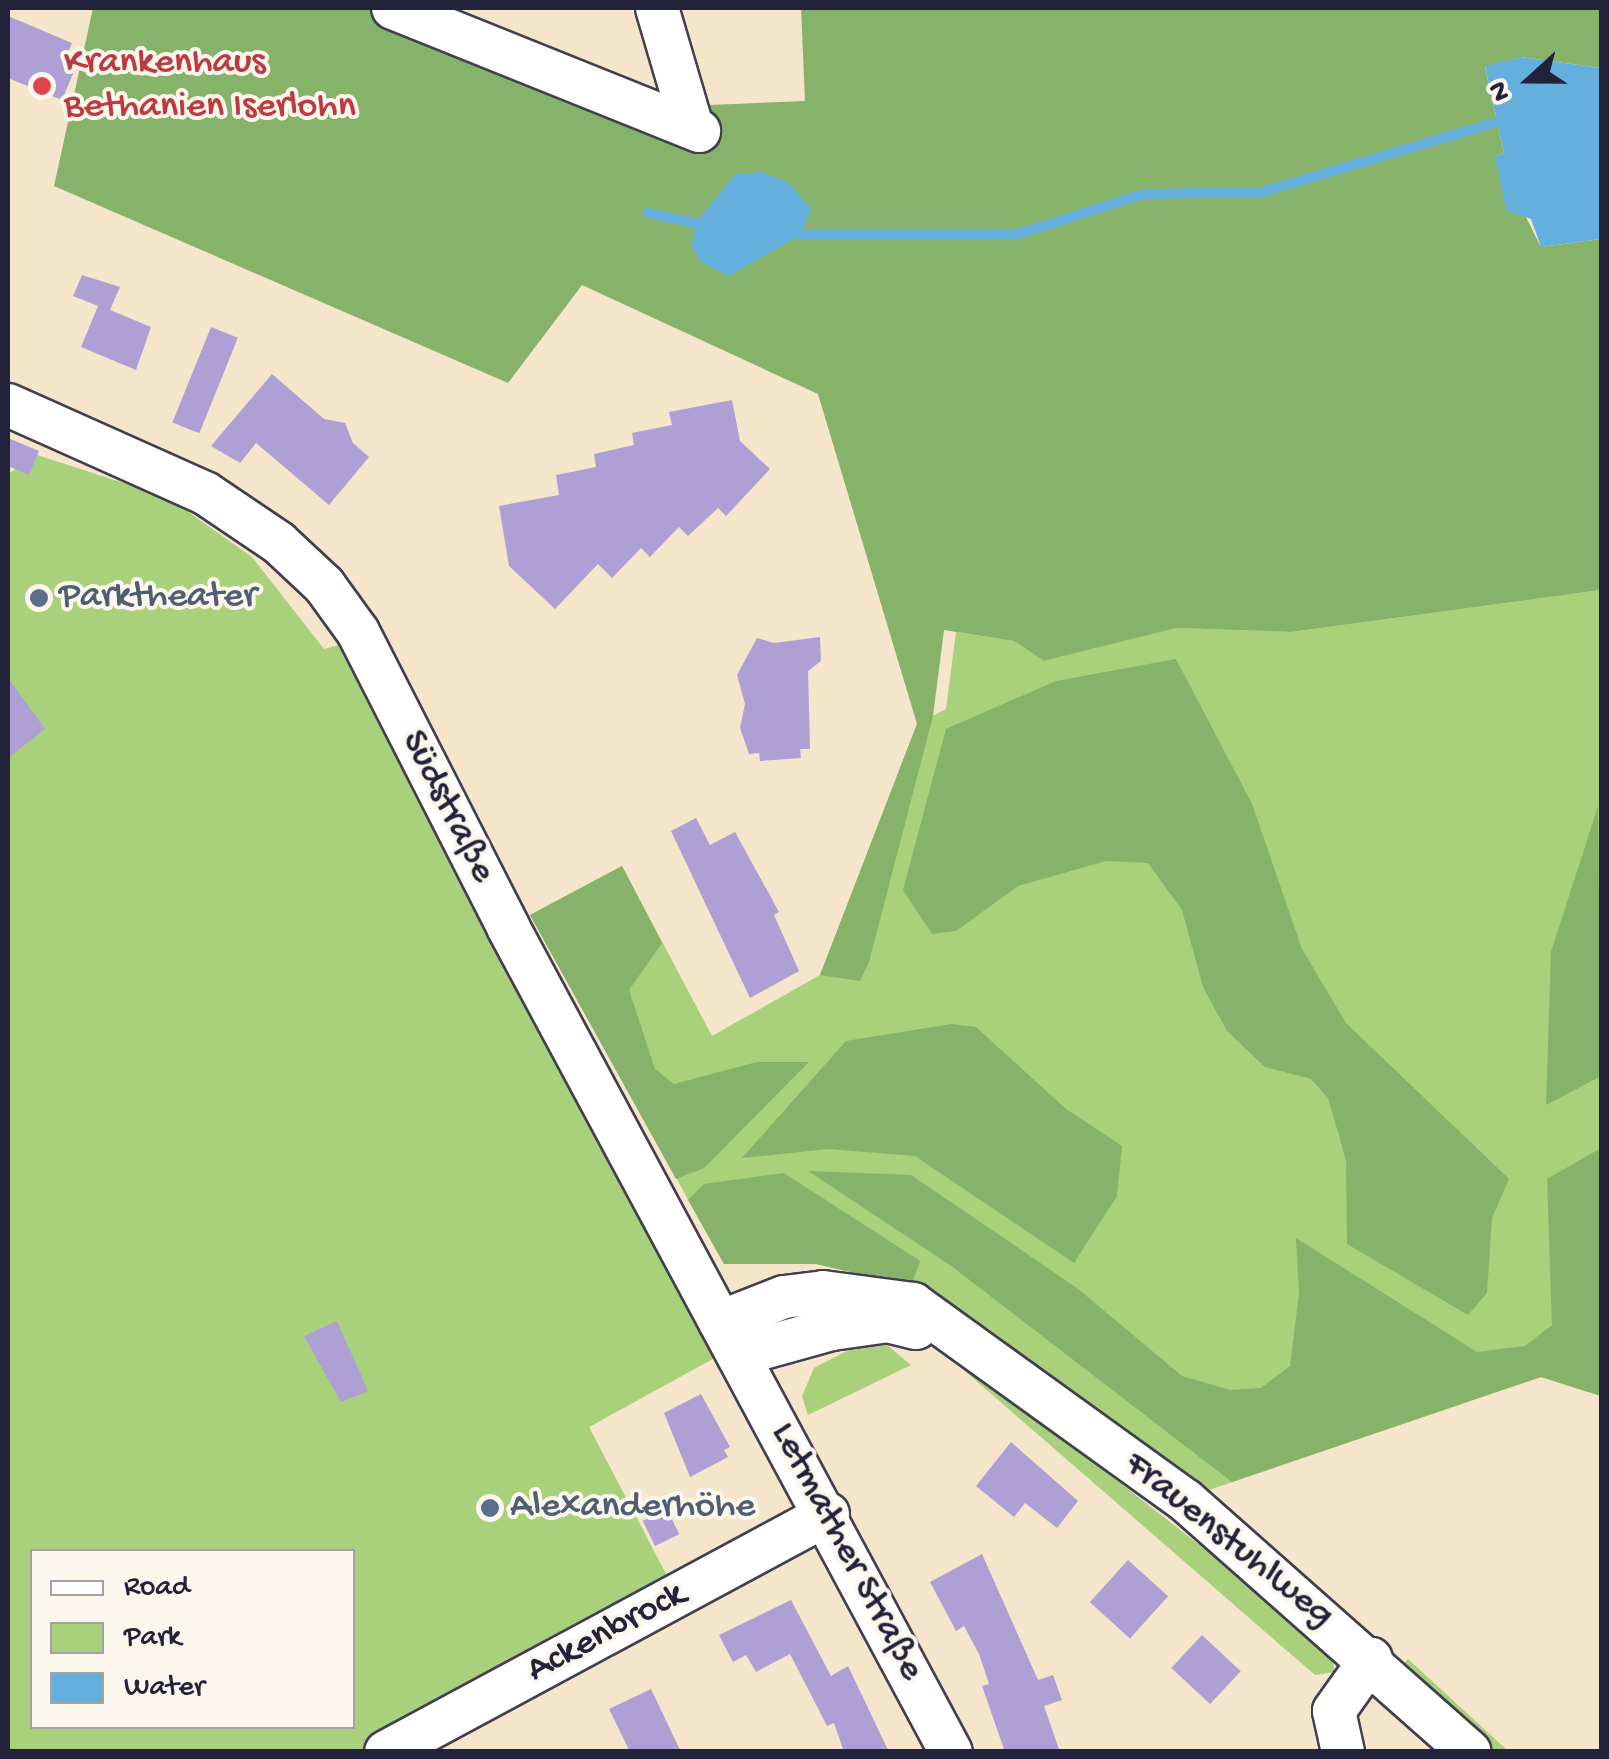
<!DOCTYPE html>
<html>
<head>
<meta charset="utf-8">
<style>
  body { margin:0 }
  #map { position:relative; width:1609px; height:1759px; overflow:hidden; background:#f4e5cb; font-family:"Gochi Hand",sans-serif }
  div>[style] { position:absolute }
  .green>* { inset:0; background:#a9d07a }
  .forest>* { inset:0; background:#86b26a }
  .water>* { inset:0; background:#65afdd }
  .stream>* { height:10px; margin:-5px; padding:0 5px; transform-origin:5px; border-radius:5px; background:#65afdd }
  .building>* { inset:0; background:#aea0d5; transform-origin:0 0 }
  .roads { filter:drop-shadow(2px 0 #423f51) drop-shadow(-2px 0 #423f51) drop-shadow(0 2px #423f51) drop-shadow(0 -2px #423f51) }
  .minor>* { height:42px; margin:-21px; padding:0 21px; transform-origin:21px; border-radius:21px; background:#fff }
  .dots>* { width:28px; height:28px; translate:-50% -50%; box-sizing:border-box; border:5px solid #fbf7ec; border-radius:50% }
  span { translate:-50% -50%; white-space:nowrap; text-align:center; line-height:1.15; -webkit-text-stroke:8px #fbf7ec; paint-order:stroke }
  .health-label { font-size:38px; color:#be3a42 }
  .left { translate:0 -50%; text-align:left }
  .service-label { font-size:38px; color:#4e5e75 }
  .street-label { font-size:38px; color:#22223b }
  .frame { position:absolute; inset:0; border:10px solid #22223b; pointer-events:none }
  .legend { position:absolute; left:30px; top:1549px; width:325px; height:180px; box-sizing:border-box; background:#fbf7ec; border:2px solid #a4a2a5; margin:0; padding:12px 18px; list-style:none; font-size:30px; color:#22223b }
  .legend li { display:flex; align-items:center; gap:20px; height:50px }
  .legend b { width:50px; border:2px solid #a4a2a5 }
  .north { position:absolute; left:1479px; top:30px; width:100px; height:100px; -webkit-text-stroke:8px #fbf7ec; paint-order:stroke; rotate:249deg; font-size:28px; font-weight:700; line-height:40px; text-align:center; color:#22223b }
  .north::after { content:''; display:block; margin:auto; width:35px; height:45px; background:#22223b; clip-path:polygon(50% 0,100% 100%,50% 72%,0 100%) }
</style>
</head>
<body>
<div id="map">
  <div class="green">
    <div style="clip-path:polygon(evenodd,37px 455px,167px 497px,252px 557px,324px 649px,353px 641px,731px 1349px,589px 1427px,675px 1591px,368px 1751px,8px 1752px,8px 474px,37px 455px,32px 1552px,352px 1552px,352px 1726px,32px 1726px,32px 1552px)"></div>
    <div style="clip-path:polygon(1601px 590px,1601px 1396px,1541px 1377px,1203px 1492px,990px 1330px,911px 1286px,816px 1264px,724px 1264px,530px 915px,622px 866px,712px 1036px,820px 975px,917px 724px,946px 709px,956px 632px,1014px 641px,1044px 661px,1177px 628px,1291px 632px)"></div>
    <div style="clip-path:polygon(860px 1344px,887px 1345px,911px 1365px,808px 1415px,802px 1396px,814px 1368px)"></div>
    <div style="clip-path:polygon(936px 1346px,947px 1347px,1333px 1650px,1334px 1672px,1315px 1675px)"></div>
    <div style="clip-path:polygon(1408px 1659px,1508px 1751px,1494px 1751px,1401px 1667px)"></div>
  </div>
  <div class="forest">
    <div style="clip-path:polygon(93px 8px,448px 8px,685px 106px,805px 101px,801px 8px,1601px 8px,1601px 68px,1521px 57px,1485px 67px,1504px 153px,1495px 156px,1541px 247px,1601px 239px,1601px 590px,1291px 632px,1177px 628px,1044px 661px,1014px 641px,944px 630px,933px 716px,869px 962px,860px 981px,820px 975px,917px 724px,818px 394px,582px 285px,508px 383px,54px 186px)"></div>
    <div style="clip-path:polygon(1176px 659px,1252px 804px,1302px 949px,1346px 1023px,1509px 1179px,1492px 1218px,1487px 1293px,1468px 1315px,1347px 1244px,1346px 1160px,1328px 1098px,1311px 1079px,1265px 1067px,1227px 1031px,1203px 987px,1182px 910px,1148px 863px,1106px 861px,1018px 886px,956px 931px,932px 934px,903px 890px,946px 729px,1056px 681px)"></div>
    <div style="clip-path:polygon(1598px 806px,1601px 1076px,1546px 1105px,1551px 952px)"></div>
    <div style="clip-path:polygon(622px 866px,662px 943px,629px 990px,655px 1069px,674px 1084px,757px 1062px,809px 1062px,704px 1168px,676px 1179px,530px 915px)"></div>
    <div style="clip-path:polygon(951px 1024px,976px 1027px,1066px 1109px,1122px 1146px,1117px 1196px,1074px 1263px,915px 1156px,828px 1149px,742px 1158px,846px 1041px)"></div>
    <div style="clip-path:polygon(1601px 1148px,1601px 1396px,1541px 1377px,1232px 1482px,950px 1265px,808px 1171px,911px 1175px,1077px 1288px,1182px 1376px,1230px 1390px,1261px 1388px,1290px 1366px,1299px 1293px,1296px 1238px,1477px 1352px,1525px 1346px,1552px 1325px,1547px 1179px)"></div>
    <div style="clip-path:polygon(784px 1173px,920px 1261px,911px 1286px,816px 1264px,724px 1264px,688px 1200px,704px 1184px)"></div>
  </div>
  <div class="water">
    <div style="clip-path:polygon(1521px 57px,1601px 68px,1601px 239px,1541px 247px,1531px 219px,1506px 210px,1495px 156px,1504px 153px,1485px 66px)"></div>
    <div style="clip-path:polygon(761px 172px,788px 182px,811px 209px,801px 235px,729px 276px,700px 262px,692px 246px,695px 223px,736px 174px)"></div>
  </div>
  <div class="stream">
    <div style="left:648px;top:213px;width:48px;rotate:12deg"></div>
    <div style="left:801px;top:235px;width:217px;rotate:-0.3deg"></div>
    <div style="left:1018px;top:234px;width:132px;rotate:-17.6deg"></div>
    <div style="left:1144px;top:194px;width:118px;rotate:-1deg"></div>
    <div style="left:1262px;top:192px;width:245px;rotate:-16.6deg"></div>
  </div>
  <div class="building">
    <div style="clip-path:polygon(8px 16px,72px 43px,63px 64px,75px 69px,62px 100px,8px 78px)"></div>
    <div style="clip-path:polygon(82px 275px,120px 287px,110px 310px,151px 327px,136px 370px,81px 347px,98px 306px,73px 296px)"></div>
    <div style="left:211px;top:327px;width:29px;height:103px;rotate:22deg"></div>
    <div style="clip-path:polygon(272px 374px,324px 419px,345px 423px,353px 443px,369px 457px,329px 505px,256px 443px,240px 463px,211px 446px)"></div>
    <div style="clip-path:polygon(732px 400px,740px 441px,770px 469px,726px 516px,718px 508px,688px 536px,679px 527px,650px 557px,641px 548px,612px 578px,598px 564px,555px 609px,509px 566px,499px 506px,559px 495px,556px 475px,596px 467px,594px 454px,634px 445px,632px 433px,672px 425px,669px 412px)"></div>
    <div style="clip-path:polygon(8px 438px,39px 451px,29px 475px,8px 466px)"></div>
    <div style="clip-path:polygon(820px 637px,821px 661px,808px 671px,810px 749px,800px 749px,801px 758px,760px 761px,759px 753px,749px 754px,740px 728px,745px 704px,737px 675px,757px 638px,774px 643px)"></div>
    <div style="clip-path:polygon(8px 678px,45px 729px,8px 758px)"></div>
    <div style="clip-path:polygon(696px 818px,710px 845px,735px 832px,779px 912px,774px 915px,799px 971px,750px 998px,671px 831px)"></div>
    <div style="clip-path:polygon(337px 1321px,368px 1391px,341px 1402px,304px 1336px)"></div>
    <div style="clip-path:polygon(701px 1394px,730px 1447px,724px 1450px,728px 1457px,690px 1477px,664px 1413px)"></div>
    <div style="clip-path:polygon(1011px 1442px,1078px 1501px,1057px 1528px,1025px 1503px,1014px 1517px,976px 1486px)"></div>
    <div style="left:667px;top:1509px;width:28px;height:27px;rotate:64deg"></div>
    <div style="clip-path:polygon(982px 1554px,1038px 1680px,1053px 1675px,1062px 1700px,1044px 1706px,1060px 1752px,1005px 1752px,982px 1686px,989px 1684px,979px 1654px,964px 1626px,956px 1631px,930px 1582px)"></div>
    <div style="left:1128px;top:1560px;width:54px;height:57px;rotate:42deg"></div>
    <div style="clip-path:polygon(791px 1600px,831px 1676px,848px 1666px,889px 1752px,844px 1752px,834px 1723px,827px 1726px,790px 1654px,756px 1672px,746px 1655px,733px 1662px,719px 1635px)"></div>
    <div style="left:1202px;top:1635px;width:53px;height:45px;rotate:43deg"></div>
    <div style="clip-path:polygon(651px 1689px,681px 1752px,630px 1752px,609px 1709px)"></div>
  </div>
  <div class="roads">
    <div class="minor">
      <div style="left:393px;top:8px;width:330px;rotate:21.9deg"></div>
      <div style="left:657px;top:8px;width:124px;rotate:73.6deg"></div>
      <div style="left:8px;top:405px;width:216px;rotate:24.1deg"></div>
      <div style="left:205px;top:493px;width:89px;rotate:34deg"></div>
      <div style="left:279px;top:543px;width:62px;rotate:43deg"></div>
      <div style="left:324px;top:585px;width:58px;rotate:54.1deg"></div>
      <div style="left:358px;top:632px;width:331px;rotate:63deg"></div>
      <div style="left:508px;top:927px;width:936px;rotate:61.77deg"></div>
      <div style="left:720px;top:1322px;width:69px;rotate:-21.3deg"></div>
      <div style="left:784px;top:1297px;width:39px;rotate:-7deg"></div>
      <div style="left:823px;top:1292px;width:91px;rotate:7.6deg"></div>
      <div style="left:913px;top:1304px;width:335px;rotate:35.8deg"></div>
      <div style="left:1185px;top:1500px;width:380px;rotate:41.5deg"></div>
      <div style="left:738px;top:1355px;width:98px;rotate:-15.5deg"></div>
      <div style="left:832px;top:1329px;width:57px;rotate:-8.1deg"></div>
      <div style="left:888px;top:1321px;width:29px;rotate:14deg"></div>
      <div style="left:386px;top:1752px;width:502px;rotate:-28.3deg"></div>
      <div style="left:1343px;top:1752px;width:42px;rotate:-102.4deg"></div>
      <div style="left:1334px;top:1711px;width:64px;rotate:-54.6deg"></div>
    </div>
  </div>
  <div class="dots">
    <div style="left:42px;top:86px;background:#e0444e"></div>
    <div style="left:39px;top:598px;background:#5c6f8a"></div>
    <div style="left:490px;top:1508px;background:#5c6f8a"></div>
  </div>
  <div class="health-label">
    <span class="left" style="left:64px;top:86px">Krankenhaus<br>Bethanien Iserlohn</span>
  </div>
  <div class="service-label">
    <span class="left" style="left:59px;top:598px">Parktheater</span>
    <span class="left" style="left:510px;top:1508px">Alexanderhöhe</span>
  </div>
  <div class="street-label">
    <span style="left:447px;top:807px;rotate:63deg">Südstraße</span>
    <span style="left:1228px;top:1541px;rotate:39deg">Frauenstuhlweg</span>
    <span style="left:846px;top:1552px;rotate:62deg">Letmather Straße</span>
    <span style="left:607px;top:1634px;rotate:-28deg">Ackenbrock</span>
  </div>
  <div class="frame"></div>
  <ul class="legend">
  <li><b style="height:12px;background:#fff"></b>Road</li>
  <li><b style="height:28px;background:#a9d07a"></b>Park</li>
  <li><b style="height:28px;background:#65afdd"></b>Water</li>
  </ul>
  <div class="north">N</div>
</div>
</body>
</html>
